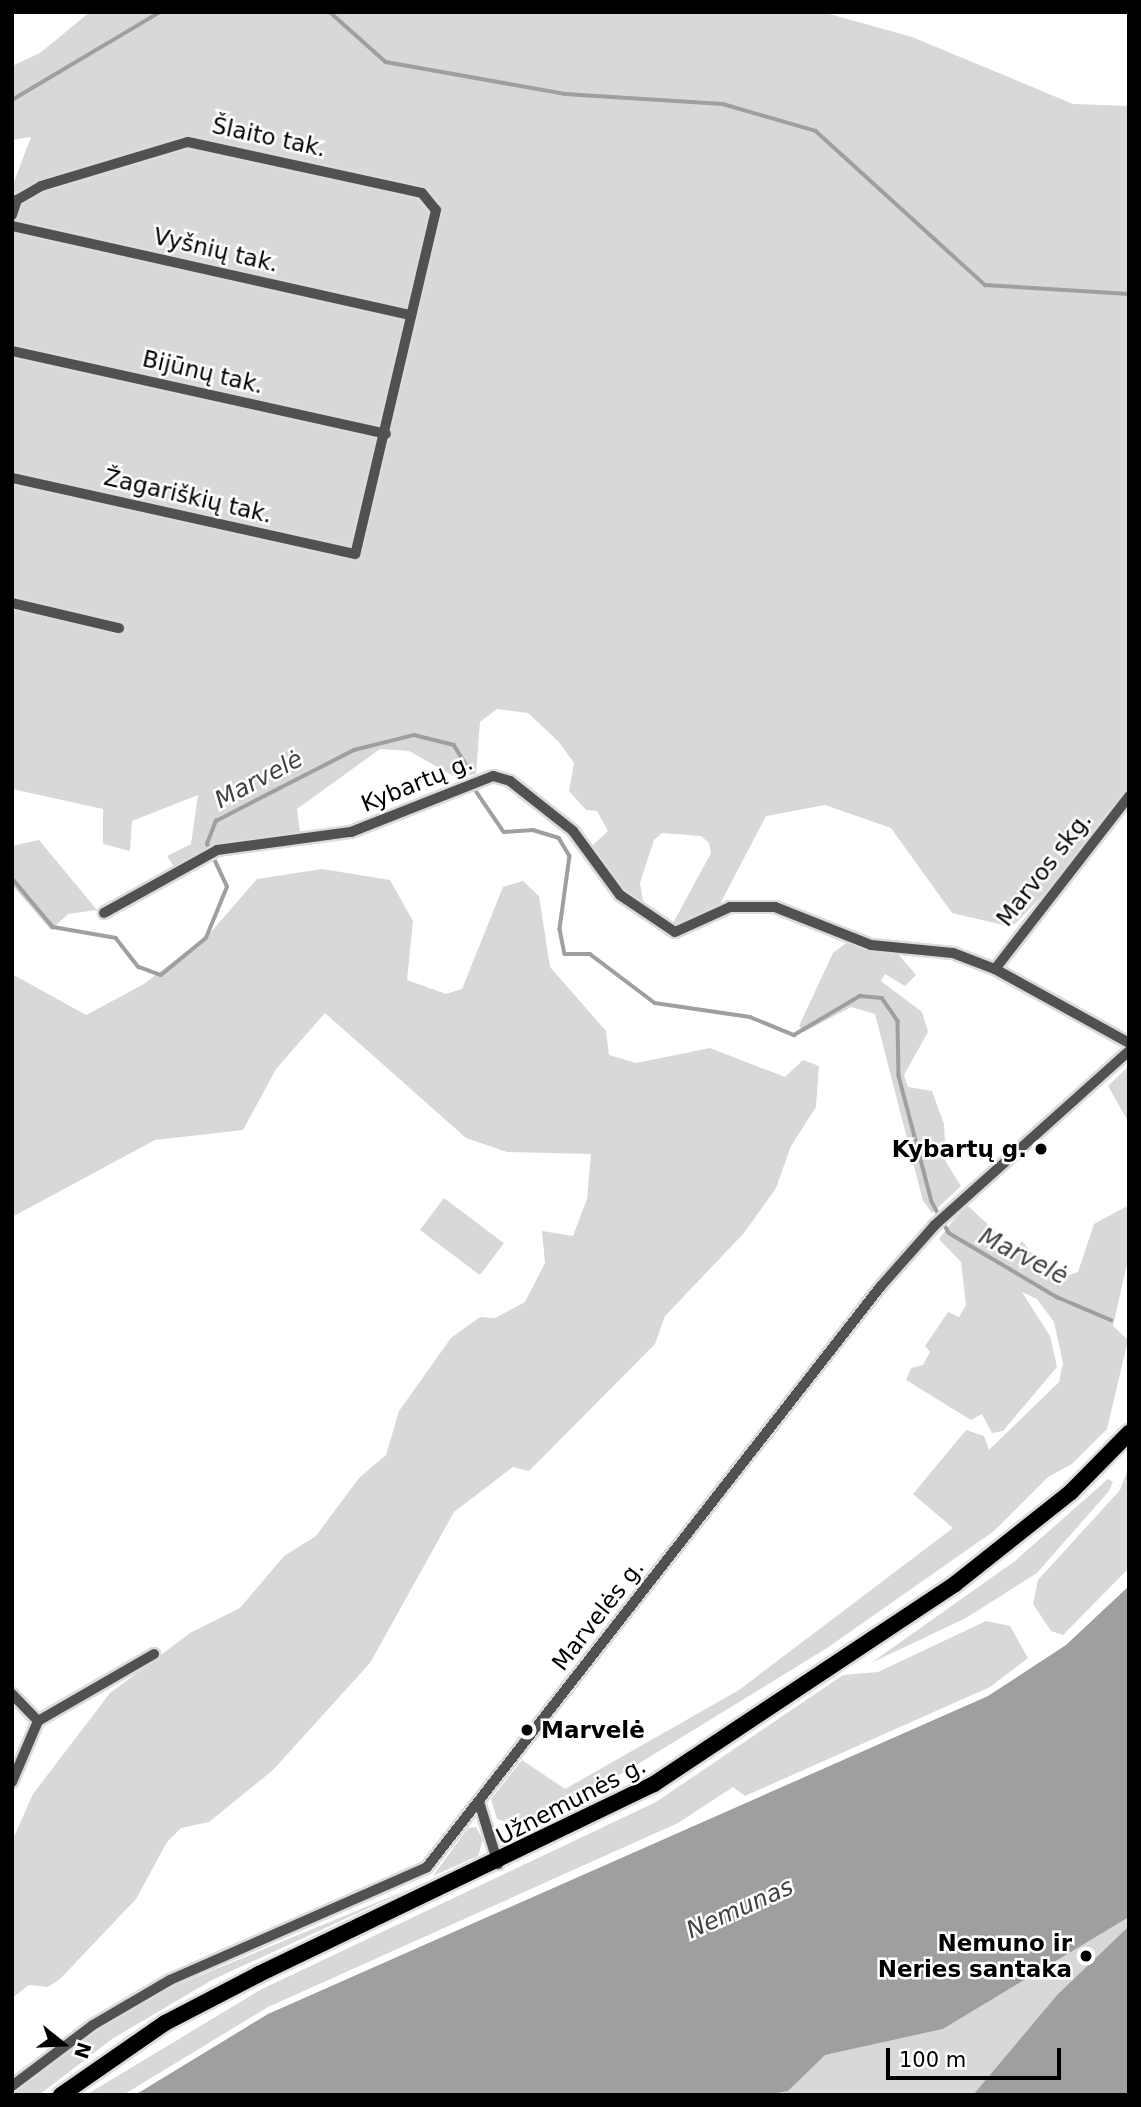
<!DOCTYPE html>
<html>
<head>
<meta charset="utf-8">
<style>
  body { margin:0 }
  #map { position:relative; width:1141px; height:2107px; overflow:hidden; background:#fff; font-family:"DejaVu Sans",sans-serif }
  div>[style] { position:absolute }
  .green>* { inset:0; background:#d8d8d8; transform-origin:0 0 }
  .water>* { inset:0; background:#9f9f9f }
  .stream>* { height:3.5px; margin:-1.75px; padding:0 1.75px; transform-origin:1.75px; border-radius:1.75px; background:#9f9f9f }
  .roads { filter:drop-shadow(2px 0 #dbdbdb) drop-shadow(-2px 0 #dbdbdb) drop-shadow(0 2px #dbdbdb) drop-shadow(0 -2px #dbdbdb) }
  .minor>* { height:10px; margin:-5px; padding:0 5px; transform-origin:5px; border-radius:5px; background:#515151 }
  .primary>* { height:16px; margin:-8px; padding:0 8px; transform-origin:8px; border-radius:8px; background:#000 }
  .dots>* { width:19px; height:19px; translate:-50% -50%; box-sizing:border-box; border:4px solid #fff; border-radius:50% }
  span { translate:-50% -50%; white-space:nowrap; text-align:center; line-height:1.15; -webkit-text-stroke:5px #fff; paint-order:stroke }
  .street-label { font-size:23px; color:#000 }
  .poi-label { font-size:23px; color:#000; font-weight:700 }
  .right { translate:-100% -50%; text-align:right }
  .left { translate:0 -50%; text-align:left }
  .water-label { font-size:24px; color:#404040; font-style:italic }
  .frame { position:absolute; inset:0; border:14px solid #000; pointer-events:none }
  .north { position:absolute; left:28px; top:2009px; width:70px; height:70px; -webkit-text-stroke:5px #fff; paint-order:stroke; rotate:108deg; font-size:19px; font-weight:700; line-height:28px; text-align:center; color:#000 }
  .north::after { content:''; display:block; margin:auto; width:24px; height:32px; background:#000; clip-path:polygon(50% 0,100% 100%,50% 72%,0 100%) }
  .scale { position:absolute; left:886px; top:2048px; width:175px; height:32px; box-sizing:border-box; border:4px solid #000; border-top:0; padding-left:9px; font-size:21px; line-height:24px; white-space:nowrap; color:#000; -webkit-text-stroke:5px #fff; paint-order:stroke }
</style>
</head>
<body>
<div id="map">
  <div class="green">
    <div style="clip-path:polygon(90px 12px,822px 12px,912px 37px,1073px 104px,1129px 106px,1129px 791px,1045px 893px,1012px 927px,952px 913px,891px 828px,825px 805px,766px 816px,720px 904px,672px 925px,711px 853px,709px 843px,701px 836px,662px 833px,654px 840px,640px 883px,644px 907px,626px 895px,591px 847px,608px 831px,597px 811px,586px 810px,569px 791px,574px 763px,558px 741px,528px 713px,497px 709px,480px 722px,476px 774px,457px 778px,409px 751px,380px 749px,297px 809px,300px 832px,228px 843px,177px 872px,167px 856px,191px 844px,198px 795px,132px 821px,130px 851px,103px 844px,103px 809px,12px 789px,12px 187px,31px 137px,12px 140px,12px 66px,40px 53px)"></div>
    <div style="clip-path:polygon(39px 840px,97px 910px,68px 914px,51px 930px,12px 885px,12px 846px)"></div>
    <div style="clip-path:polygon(322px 869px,390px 880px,413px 921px,407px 980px,446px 994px,462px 989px,503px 887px,523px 881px,539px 896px,550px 967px,606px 1031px,609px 1055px,636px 1063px,710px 1048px,785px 1077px,803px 1060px,819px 1066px,816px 1107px,791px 1146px,776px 1188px,744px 1233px,665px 1316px,655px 1344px,529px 1471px,513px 1467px,454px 1512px,370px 1663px,273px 1770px,209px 1822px,181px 1828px,167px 1842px,136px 1899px,60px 1979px,48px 1987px,29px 1985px,12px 1998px,12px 1841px,33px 1794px,110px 1693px,190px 1633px,240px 1608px,284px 1556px,316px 1536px,359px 1478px,386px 1455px,399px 1411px,451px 1338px,480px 1317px,495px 1318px,525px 1302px,545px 1263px,542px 1231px,573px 1236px,587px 1199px,591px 1154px,507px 1152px,466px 1138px,325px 1013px,276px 1069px,243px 1130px,155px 1140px,12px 1217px,12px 974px,86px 1015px,144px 984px,210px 933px,257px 879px)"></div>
    <div style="clip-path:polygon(849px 941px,899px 955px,916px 975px,905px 986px,885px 974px,881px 981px,922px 1012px,928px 1032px,904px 1075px,908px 1087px,932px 1091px,944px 1124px,946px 1162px,961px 1186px,932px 1213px,923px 1201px,875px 1014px,851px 1007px,804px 1032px,799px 1026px,833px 953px)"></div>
    <div style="clip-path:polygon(1129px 1066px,1129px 1123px,1108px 1086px)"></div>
    <div style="left:444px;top:1198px;width:75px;height:40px;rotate:37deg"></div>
    <div style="clip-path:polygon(1129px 1205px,1129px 1255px,1113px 1326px,1128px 1340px,1107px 1429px,1072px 1464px,1048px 1477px,994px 1531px,827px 1648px,630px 1769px,521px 1826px,497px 1819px,491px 1799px,522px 1760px,565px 1789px,739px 1690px,953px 1528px,913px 1494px,966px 1430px,984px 1436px,989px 1450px,1059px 1382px,1063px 1363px,1054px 1322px,1037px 1299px,1022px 1292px,1050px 1336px,1057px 1367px,1003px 1431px,992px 1433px,982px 1414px,971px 1420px,906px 1380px,911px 1368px,923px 1365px,930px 1352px,925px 1346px,948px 1312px,959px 1317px,966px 1305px,961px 1262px,939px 1239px,955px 1218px,968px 1206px,995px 1231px,999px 1252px,1013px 1253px,1022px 1241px,1042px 1266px,1070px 1275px,1078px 1272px,1094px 1224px)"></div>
    <div style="clip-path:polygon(1129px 1466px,1129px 1568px,1063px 1635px,1051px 1631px,1033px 1604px,1038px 1580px,1120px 1490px)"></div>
    <div style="clip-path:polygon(1108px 1479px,1113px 1482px,1109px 1491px,1037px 1573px,966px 1618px,871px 1663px,1015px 1561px)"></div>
    <div style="clip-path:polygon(986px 1621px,1010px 1626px,1028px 1658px,990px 1687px,745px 1796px,733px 1787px,678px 1823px,268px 2007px,123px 2095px,86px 2095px,260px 1990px,656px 1802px,843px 1675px,878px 1672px)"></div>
    <div style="clip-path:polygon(476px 1827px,483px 1840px,478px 1856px,433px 1876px,468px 1828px)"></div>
    <div style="clip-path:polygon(419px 1885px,212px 1980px,112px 2039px,39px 2095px,12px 2095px,102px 2026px,165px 1990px)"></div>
    <div style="clip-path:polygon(1129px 1917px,1129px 1926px,1057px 1995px,973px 2095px,766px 2095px,788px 2091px,824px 2055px,943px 2029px)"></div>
  </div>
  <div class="water">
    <div style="clip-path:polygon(1129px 1586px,1129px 1917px,943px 2029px,825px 2055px,788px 2091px,766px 2095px,135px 2095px,268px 2014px,988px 1696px,1066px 1645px)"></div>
    <div style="clip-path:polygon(1129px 1926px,1129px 2095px,973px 2095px,1057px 1995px)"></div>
  </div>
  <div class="stream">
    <div style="left:330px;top:12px;width:75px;rotate:41.8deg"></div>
    <div style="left:386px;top:62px;width:182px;rotate:10.1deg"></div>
    <div style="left:565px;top:94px;width:158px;rotate:3.6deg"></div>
    <div style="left:723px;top:104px;width:97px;rotate:16.2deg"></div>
    <div style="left:816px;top:131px;width:229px;rotate:42.3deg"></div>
    <div style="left:985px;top:285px;width:144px;rotate:3.6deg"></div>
    <div style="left:12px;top:100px;width:172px;rotate:-30.7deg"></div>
    <div style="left:474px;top:788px;width:53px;rotate:55.7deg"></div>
    <div style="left:504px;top:832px;width:29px;rotate:-4deg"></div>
    <div style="left:533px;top:830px;width:27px;rotate:17deg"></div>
    <div style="left:559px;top:838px;width:21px;rotate:59deg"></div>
    <div style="left:570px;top:856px;width:74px;rotate:97.8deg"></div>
    <div style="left:560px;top:929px;width:25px;rotate:79deg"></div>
    <div style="left:565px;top:954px;width:25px"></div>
    <div style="left:590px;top:954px;width:81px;rotate:37deg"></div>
    <div style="left:655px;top:1003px;width:96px;rotate:8.4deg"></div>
    <div style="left:750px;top:1017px;width:48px;rotate:22.2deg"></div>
    <div style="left:794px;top:1035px;width:77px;rotate:-30.6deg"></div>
    <div style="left:860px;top:996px;width:22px;rotate:5deg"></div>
    <div style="left:882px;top:998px;width:28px;rotate:55deg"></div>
    <div style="left:898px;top:1021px;width:55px;rotate:89deg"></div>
    <div style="left:899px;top:1076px;width:130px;rotate:75.3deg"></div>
    <div style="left:932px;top:1202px;width:35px;rotate:61deg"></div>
    <div style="left:949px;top:1233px;width:126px;rotate:30.7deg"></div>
    <div style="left:1057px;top:1297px;width:59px;rotate:23.1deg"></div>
    <div style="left:12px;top:878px;width:64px;rotate:50.1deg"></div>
    <div style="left:53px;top:927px;width:64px;rotate:9.9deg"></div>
    <div style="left:116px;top:938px;width:37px;rotate:52deg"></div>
    <div style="left:139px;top:967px;width:23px;rotate:20deg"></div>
    <div style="left:161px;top:975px;width:58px;rotate:-39.4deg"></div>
    <div style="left:206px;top:938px;width:55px;rotate:-67.6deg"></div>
    <div style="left:227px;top:887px;width:47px;rotate:-114.9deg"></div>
    <div style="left:207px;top:844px;width:25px;rotate:-69deg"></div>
    <div style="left:216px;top:821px;width:155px;rotate:-27.2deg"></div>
    <div style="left:354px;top:750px;width:62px;rotate:-14deg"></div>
    <div style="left:414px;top:735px;width:41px;rotate:14deg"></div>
    <div style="left:454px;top:745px;width:22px;rotate:58deg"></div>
  </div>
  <div class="roads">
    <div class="minor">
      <div style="left:12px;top:215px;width:16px;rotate:-72deg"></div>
      <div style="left:17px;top:200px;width:28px;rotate:-30deg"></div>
      <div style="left:41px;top:186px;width:153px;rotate:-16.7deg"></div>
      <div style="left:188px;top:142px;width:239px;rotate:12.3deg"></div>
      <div style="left:422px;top:193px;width:22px;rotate:51deg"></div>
      <div style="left:436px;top:210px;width:353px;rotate:103.2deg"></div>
      <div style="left:355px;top:554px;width:351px;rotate:-167.5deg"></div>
      <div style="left:12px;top:226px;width:409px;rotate:12.6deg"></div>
      <div style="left:12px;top:351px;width:383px;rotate:12.5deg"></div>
      <div style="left:12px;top:603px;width:110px;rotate:13.2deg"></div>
      <div style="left:104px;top:913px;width:129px;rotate:-29.1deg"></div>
      <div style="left:217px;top:850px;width:135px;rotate:-7.7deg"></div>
      <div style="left:351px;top:832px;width:153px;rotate:-21.5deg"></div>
      <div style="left:493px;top:776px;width:18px;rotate:16deg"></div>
      <div style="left:510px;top:781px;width:80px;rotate:38.4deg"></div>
      <div style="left:573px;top:831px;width:79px;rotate:53.7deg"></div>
      <div style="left:620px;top:895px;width:66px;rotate:33.9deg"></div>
      <div style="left:675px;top:932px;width:60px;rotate:-24.4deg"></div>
      <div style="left:730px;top:907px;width:45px"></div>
      <div style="left:775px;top:907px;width:103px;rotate:21.6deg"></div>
      <div style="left:871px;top:945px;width:82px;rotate:5.6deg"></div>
      <div style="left:953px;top:953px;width:45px;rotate:20.9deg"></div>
      <div style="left:995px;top:969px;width:153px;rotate:28.9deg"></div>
      <div style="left:995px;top:969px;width:219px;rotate:-52.2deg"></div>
      <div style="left:12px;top:1694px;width:37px;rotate:46deg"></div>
      <div style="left:12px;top:1782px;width:66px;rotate:-66.9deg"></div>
      <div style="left:38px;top:1721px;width:134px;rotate:-30deg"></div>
      <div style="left:480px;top:1805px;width:62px;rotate:73deg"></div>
      <div style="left:12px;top:2086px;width:101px;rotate:-37deg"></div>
      <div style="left:93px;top:2025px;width:89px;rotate:-30.3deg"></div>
      <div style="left:170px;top:1980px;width:281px;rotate:-23.7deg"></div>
      <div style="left:427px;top:1867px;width:737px;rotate:-52deg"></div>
      <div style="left:881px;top:1286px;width:81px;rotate:-48.5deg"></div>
      <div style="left:935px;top:1225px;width:261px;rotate:-41.9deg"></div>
    </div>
    <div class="primary">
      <div style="left:61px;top:2095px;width:126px;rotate:-34.7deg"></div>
      <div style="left:165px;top:2023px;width:106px;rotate:-27.5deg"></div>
      <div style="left:259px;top:1974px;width:438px;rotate:-25.7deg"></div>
      <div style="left:654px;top:1784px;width:361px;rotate:-33.6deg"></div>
      <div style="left:955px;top:1584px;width:148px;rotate:-38.4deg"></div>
      <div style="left:1071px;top:1492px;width:83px;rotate:-45.5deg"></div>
    </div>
  </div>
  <div class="dots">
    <div style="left:1041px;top:1149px;background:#000"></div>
    <div style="left:527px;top:1730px;background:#000"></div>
    <div style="left:1086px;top:1956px;background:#000"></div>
  </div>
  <div class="street-label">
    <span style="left:269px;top:137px;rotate:12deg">Šlaito tak.</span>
    <span style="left:216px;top:250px;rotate:13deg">Vyšnių tak.</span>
    <span style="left:203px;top:372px;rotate:13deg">Bijūnų tak.</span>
    <span style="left:188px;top:496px;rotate:13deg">Žagariškių tak.</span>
    <span style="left:417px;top:783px;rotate:-22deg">Kybartų g.</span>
    <span style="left:1044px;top:869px;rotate:-52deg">Marvos skg.</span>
    <span style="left:598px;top:1615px;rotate:-52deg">Marvelės g.</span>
    <span style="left:571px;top:1801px;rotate:-27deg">Užnemunės g.</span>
  </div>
  <div class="poi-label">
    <span class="right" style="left:1027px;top:1149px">Kybartų g.</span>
    <span class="left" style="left:541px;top:1730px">Marvelė</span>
    <span class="right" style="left:1072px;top:1956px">Nemuno ir<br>Neries santaka</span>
  </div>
  <div class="water-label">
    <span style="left:259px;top:780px;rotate:-28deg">Marvelė</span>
    <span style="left:1023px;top:1257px;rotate:27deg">Marvelė</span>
    <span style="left:740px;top:1909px;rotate:-24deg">Nemunas</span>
  </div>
  <div class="frame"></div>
  <div class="north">N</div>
  <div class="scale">100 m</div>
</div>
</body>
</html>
